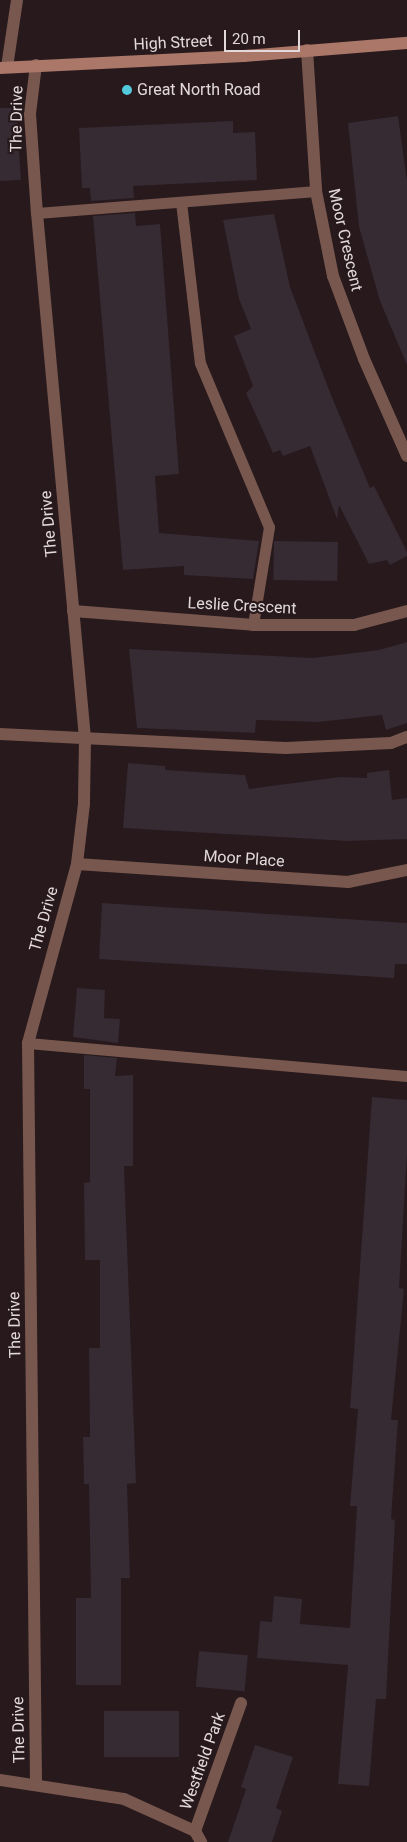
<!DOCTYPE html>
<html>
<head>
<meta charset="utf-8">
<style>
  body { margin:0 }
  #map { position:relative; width:407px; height:1842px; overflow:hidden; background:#27191c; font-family:Roboto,sans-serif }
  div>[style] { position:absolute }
  .building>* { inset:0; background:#362a33; transform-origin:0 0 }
  .lane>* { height:11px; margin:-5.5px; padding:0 5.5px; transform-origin:5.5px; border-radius:5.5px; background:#78574e }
  .street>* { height:12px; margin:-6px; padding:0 6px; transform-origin:6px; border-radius:6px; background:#78574e }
  .secondary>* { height:12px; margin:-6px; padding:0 6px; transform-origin:6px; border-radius:6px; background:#ab7768 }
  .dots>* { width:14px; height:14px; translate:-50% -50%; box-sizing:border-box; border:2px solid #27191c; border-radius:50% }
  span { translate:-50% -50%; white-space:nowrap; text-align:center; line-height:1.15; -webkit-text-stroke:4.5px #27191c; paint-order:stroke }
  .street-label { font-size:16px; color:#e3d9db }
  .poi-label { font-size:16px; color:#e3d9db }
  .left { translate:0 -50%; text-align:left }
  .scale { position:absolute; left:224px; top:30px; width:76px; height:22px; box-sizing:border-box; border:2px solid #e3d9db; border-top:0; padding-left:6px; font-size:15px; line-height:18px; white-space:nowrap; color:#e3d9db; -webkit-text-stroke:4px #27191c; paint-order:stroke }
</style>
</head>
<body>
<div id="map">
  <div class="building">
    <div style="clip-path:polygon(0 108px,16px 108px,21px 180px,0 181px)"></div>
    <div style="clip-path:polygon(398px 116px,407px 181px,407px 365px,380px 301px,359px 227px,348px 123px)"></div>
    <div style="clip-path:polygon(233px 121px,233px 133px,255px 132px,257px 180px,133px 186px,134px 198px,91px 201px,90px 188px,82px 188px,79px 128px)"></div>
    <div style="clip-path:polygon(135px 213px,136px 226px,160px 224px,174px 409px,179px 474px,155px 476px,159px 533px,259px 541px,253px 579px,184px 575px,184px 566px,123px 570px,93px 216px)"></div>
    <div style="clip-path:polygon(274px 214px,290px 287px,331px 395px,370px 488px,374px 486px,407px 552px,407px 556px,390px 565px,387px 560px,369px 564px,339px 505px,337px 519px,310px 446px,283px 456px,280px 450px,273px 453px,246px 393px,253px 386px,234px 336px,251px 329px,239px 299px,223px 220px)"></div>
    <div style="left:274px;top:541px;width:64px;height:39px;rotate:1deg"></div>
    <div style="clip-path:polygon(407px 642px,407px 723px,386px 730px,382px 715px,318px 722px,256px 720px,255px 733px,137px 728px,129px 649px,313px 658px,379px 650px)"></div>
    <div style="clip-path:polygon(128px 763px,165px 766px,165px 770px,245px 775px,249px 789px,340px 777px,367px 778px,367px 773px,389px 770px,392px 800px,407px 798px,407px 839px,348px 841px,123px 828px)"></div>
    <div style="clip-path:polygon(102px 903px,407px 923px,407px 964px,395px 964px,394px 978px,99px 959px)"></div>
    <div style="clip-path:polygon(77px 988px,105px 990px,104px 1018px,120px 1019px,118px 1043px,73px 1037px)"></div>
    <div style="clip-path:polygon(84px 1055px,117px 1058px,115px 1076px,133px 1075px,133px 1166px,124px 1166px,136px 1483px,127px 1484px,130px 1578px,121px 1578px,121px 1685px,76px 1685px,76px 1598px,91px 1598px,89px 1484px,84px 1484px,83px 1437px,90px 1437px,89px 1348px,100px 1348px,100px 1260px,85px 1260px,84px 1183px,90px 1182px,90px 1089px,84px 1089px)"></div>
    <div style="clip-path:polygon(372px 1097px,407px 1100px,407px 1154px,399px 1288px,404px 1289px,391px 1420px,398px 1420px,391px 1519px,395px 1520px,386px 1699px,376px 1699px,369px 1786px,338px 1784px,348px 1665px,257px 1658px,260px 1621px,272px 1622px,274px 1596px,302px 1599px,300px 1624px,350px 1628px,357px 1506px,350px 1506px,358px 1409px,350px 1408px)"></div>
    <div style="left:199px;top:1651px;width:49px;height:36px;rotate:5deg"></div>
    <div style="left:179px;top:1711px;width:46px;height:75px;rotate:90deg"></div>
    <div style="clip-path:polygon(255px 1745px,293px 1757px,276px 1808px,282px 1811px,272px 1842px,228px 1842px,246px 1789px,241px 1787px)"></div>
  </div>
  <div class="lane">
    <div style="left:181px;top:202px;width:162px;rotate:83.3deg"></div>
    <div style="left:200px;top:363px;width:178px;rotate:67.2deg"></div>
    <div style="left:269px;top:527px;width:99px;rotate:99.3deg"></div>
    <div style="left:37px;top:213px;width:280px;rotate:-4.5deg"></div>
    <div style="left:28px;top:1043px;width:380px;rotate:5deg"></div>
  </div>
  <div class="street">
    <div style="left:307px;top:50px;width:141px;rotate:86.3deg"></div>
    <div style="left:316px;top:191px;width:87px;rotate:78.7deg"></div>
    <div style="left:333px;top:276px;width:89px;rotate:69.5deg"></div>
    <div style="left:364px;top:359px;width:106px;rotate:66.1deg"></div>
    <div style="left:36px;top:65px;width:49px;rotate:97deg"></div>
    <div style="left:30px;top:114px;width:99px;rotate:86deg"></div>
    <div style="left:37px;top:213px;width:527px;rotate:84.78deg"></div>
    <div style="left:85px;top:738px;width:66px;rotate:90.9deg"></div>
    <div style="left:84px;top:804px;width:60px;rotate:96.7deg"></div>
    <div style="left:77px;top:864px;width:186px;rotate:105.3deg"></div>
    <div style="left:28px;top:1043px;width:740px;rotate:89.38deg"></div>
    <div style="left:7px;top:67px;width:68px;rotate:-81.5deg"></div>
    <div style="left:73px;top:611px;width:181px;rotate:4.4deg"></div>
    <div style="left:253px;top:625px;width:101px"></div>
    <div style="left:354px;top:625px;width:55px;rotate:-14.8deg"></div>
    <div style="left:0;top:734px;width:286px;rotate:2.8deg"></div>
    <div style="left:286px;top:748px;width:105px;rotate:-2.7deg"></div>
    <div style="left:391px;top:743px;width:17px;rotate:-21deg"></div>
    <div style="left:77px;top:864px;width:272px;rotate:3.8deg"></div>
    <div style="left:348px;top:882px;width:60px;rotate:-11.5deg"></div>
    <div style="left:0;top:1780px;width:125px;rotate:8.7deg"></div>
    <div style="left:124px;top:1799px;width:78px;rotate:24.3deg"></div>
    <div style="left:195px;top:1831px;width:13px;rotate:61deg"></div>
    <div style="left:195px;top:1831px;width:136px;rotate:-70.2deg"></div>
  </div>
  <div class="secondary">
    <div style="left:0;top:68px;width:244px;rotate:-2.8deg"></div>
    <div style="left:244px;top:56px;width:164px;rotate:-4.6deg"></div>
  </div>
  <div class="dots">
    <div style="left:127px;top:90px;background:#53cadc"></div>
  </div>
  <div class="street-label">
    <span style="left:173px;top:43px;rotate:-3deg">High Street</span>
    <span style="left:17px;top:119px;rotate:-89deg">The Drive</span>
    <span style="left:345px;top:240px;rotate:77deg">Moor Crescent</span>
    <span style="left:49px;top:524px;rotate:-95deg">The Drive</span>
    <span style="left:242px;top:606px;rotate:3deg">Leslie Crescent</span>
    <span style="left:244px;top:859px;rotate:4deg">Moor Place</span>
    <span style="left:44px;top:919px;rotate:-74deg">The Drive</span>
    <span style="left:15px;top:1325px;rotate:-91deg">The Drive</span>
    <span style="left:19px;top:1730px;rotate:-91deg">The Drive</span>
    <span style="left:203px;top:1761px;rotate:-70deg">Westfield Park</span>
  </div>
  <div class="poi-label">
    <span class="left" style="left:137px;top:90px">Great North Road</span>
  </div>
  <div class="scale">20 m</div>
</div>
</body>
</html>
